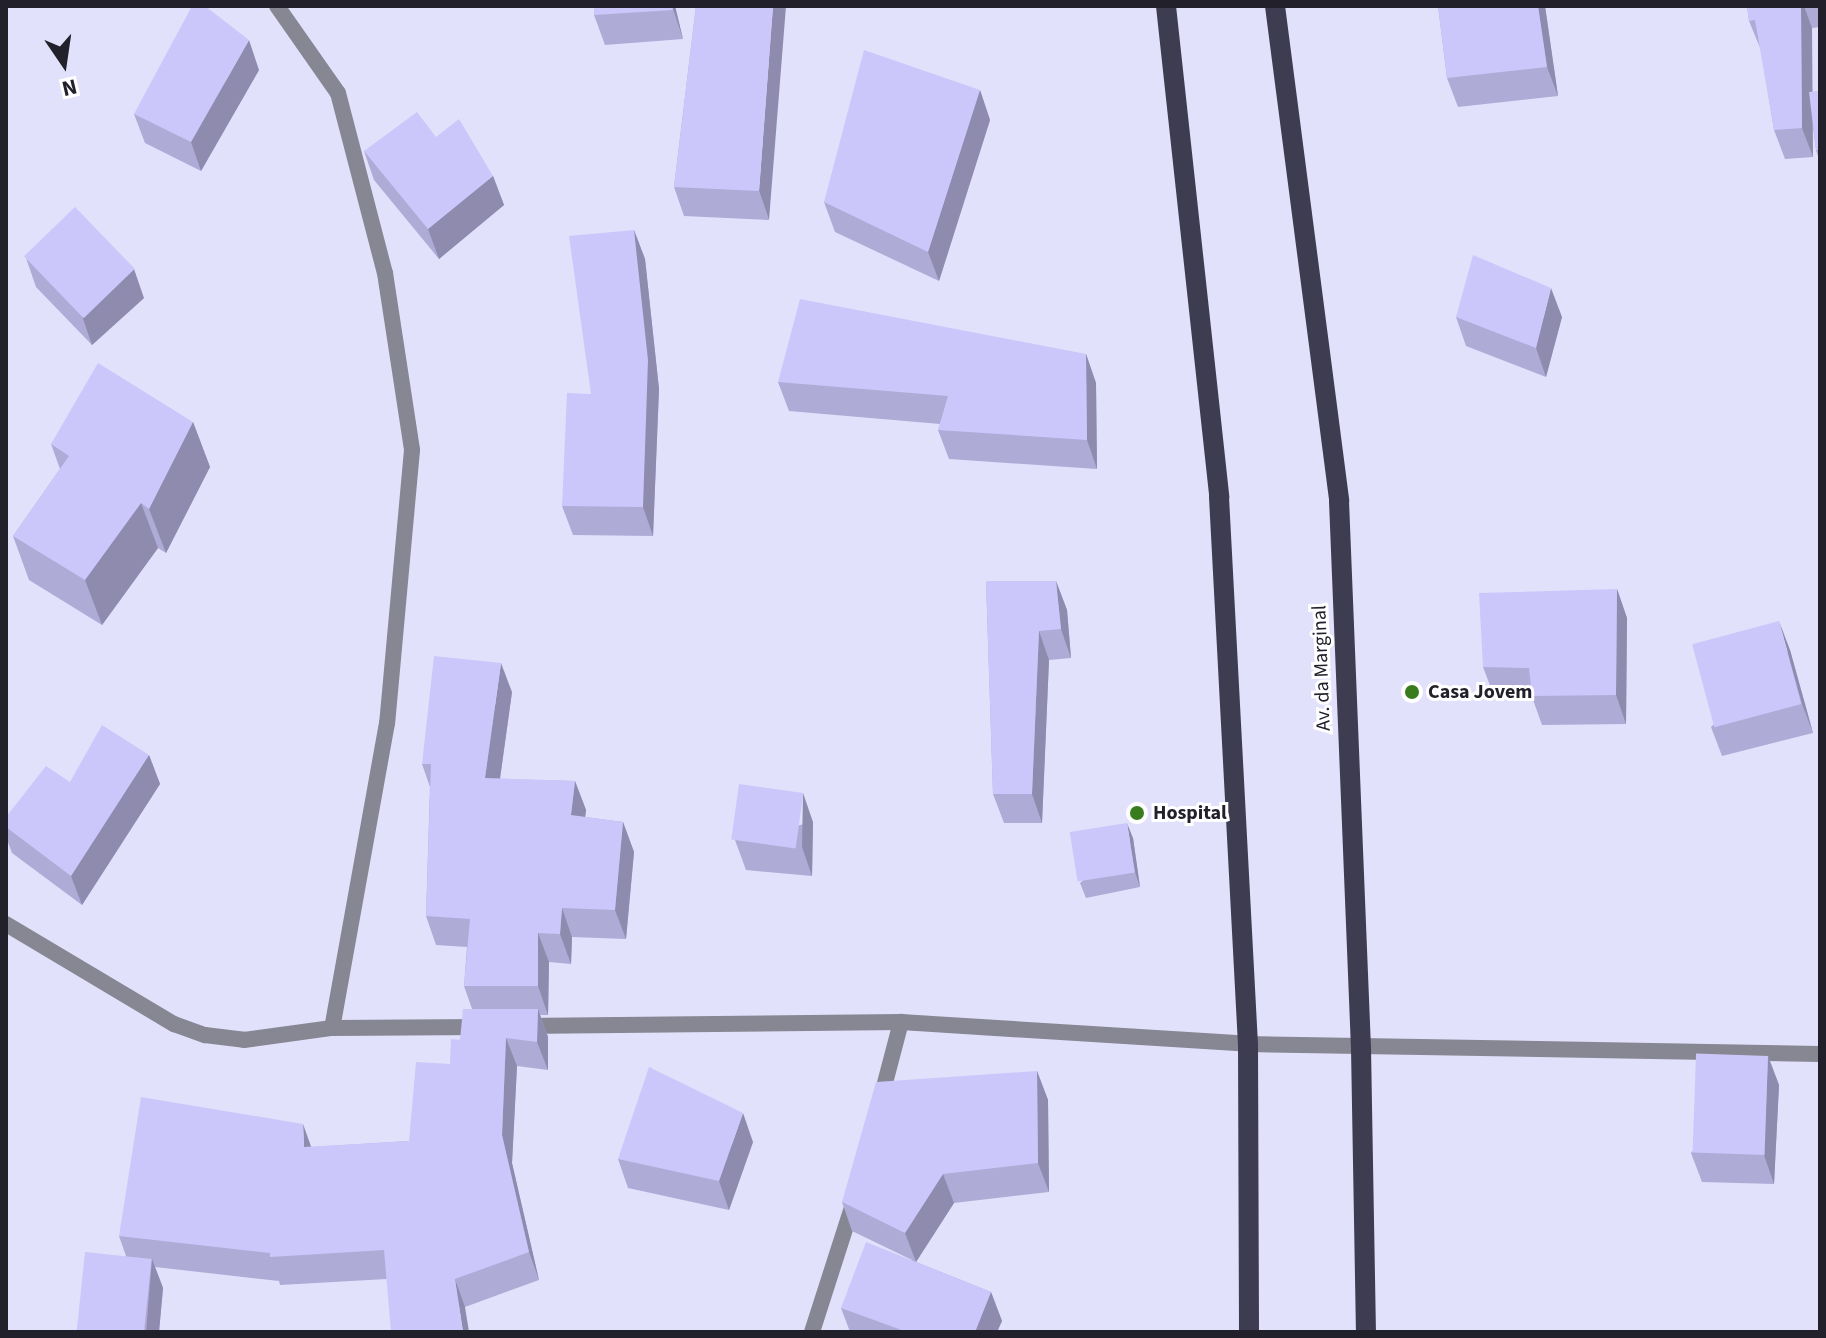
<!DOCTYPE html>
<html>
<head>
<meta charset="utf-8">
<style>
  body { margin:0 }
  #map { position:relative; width:1826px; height:1338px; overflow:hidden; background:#e2e1fb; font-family:"Source Sans 3",sans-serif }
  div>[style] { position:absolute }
  .street>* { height:16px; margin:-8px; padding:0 8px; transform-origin:8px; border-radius:8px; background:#878693 }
  .primary>* { height:20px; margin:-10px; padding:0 10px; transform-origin:10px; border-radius:10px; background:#3e3c51 }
  .wall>* { inset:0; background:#afabd7 }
  .shaded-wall>* { inset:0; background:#8e8baf }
  .building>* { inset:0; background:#cbc7fa; transform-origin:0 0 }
  .dots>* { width:22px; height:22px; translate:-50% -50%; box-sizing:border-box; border:4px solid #fff; border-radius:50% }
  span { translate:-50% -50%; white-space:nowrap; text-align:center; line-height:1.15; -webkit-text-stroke:6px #fff; paint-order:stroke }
  .street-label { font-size:20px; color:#21202b }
  .poi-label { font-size:20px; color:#21202b; font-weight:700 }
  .left { translate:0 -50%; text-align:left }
  .frame { position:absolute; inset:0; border:8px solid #21202b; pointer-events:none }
  .north { position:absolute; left:24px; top:24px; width:80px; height:80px; -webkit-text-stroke:6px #fff; paint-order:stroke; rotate:167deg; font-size:22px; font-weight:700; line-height:32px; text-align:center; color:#21202b }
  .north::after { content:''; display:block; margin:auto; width:28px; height:36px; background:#21202b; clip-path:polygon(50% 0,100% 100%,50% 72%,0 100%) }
</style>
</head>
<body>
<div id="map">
  <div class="street">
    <div style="left:277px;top:6px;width:106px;rotate:55deg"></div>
    <div style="left:338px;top:93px;width:186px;rotate:75.4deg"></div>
    <div style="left:385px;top:273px;width:179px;rotate:81.3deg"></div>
    <div style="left:412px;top:450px;width:274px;rotate:95.2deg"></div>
    <div style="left:387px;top:723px;width:310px;rotate:100.2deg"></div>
    <div style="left:6px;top:924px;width:196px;rotate:30.8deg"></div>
    <div style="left:174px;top:1024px;width:33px;rotate:20deg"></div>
    <div style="left:205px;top:1035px;width:39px;rotate:7deg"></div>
    <div style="left:244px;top:1040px;width:89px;rotate:-7.8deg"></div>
    <div style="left:332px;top:1028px;width:151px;rotate:-0.4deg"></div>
    <div style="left:522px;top:1026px;width:379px;rotate:-0.6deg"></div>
    <div style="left:901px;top:1022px;width:348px;rotate:3.6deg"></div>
    <div style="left:1248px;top:1044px;width:572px;rotate:1deg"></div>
    <div style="left:880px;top:1102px;width:83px;rotate:-75.3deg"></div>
    <div style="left:812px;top:1332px;width:141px;rotate:-72.2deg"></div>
  </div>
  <div class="primary">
    <div style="left:1166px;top:6px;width:494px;rotate:83.8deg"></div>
    <div style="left:1219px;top:497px;width:548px;rotate:86.97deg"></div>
    <div style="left:1248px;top:1044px;width:288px;rotate:89.8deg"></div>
    <div style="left:1275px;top:6px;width:499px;rotate:82.6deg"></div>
    <div style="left:1339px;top:501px;width:547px;rotate:87.7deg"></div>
    <div style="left:1361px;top:1048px;width:284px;rotate:89deg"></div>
  </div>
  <div class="wall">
    <div style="clip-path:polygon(595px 6px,675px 6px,683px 39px,605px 45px,594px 15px)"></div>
    <div style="clip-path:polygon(696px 6px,769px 220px,684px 216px,674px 187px)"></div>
    <div style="clip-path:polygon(1438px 6px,1545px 6px,1558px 96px,1458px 107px,1447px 78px)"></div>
    <div style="clip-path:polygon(1747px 6px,1820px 6px,1820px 27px,1812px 28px,1812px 92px,1820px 91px,1820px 162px,1816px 150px,1812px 120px,1813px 157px,1785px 159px,1774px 130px,1761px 50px,1749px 21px)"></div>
    <div style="clip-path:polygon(259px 70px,201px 171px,145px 143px,134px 114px)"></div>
    <div style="clip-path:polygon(980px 90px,990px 120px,939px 281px,835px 232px,824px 202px)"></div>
    <div style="clip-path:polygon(436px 137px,493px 176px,504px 205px,439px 259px,374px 180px,364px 151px)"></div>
    <div style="clip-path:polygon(634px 230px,645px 259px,659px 389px,653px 536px,573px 535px,562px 506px)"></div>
    <div style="clip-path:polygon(26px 258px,144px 298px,92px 345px,36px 287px)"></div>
    <div style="clip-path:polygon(1456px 317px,1562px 317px,1546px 377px,1466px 346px)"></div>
    <div style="clip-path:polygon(1086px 354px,1096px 383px,1097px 469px,949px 459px,938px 430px,940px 424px,789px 411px,778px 382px)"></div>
    <div style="clip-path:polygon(193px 422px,210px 467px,166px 553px,158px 548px,102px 625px,29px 580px,13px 536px,60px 469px,51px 444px)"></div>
    <div style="clip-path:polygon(986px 581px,1056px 581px,1067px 610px,1071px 658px,1049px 660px,1042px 823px,1004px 823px,993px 794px)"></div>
    <div style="clip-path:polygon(1617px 589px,1627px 618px,1626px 724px,1542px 725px,1532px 697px,1494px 696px,1483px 667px)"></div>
    <div style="clip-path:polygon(1790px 650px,1813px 733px,1722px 756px,1711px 727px)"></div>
    <div style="clip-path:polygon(512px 692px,500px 779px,575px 781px,586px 810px,585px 817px,623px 822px,634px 852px,626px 939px,572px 937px,571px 964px,549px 962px,548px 1015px,540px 1015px,548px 1037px,548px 1070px,517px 1066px,512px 1163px,539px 1280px,465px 1307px,387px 1279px,280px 1285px,279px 1281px,155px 1267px,163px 1288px,159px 1332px,78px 1332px,126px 1256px,119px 1236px,312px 1147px,409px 1141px,450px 1064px,472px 1009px,464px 986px,467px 947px,436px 945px,426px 916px,430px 787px,422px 764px)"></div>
    <div style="clip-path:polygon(149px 755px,160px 784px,82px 905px,12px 853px,6px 837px,6px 817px,70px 782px)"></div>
    <div style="clip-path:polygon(813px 822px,812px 876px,746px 870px,735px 840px)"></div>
    <div style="clip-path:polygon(1133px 838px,1140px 887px,1086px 898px,1080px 883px)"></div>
    <div style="clip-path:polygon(1768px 1056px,1779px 1085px,1774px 1184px,1702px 1182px,1691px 1153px)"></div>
    <div style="clip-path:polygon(1037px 1071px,1048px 1100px,1049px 1192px,954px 1203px,916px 1262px,991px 1292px,1002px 1321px,997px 1332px,850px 1332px,841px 1308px,912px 1260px,852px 1231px,842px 1202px)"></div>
    <div style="clip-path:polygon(753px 1142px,729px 1210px,628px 1188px,618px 1159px)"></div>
  </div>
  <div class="shaded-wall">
    <div style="clip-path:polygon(672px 6px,675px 6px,683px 39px)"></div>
    <div style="clip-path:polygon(773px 6px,786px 6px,769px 220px,759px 191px)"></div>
    <div style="clip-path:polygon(1538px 6px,1545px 6px,1558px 96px,1547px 67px)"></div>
    <div style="clip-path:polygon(1801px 6px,1804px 6px,1812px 28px,1813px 157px,1802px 128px)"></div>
    <div style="clip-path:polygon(249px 40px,259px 70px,201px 171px,191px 142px)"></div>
    <div style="clip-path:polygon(980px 90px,990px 120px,939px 281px,928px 252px)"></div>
    <div style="clip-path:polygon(493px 176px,504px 205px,439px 259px,428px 229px)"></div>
    <div style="clip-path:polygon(634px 230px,645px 259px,659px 389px,653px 536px,643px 507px)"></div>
    <div style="clip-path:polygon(134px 269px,144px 298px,92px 345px,82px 316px)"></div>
    <div style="clip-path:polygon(1551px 288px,1562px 317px,1546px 377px,1536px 348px)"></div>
    <div style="clip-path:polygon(1086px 354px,1096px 383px,1097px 469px,1087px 440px)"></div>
    <div style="clip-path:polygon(193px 422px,210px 467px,166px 553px,149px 509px)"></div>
    <div style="clip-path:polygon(141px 503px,158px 548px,102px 625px,85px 580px)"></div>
    <div style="clip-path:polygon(1056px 581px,1067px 610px,1071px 658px,1061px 629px)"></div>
    <div style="clip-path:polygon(1617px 589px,1627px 618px,1626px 724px,1616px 695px)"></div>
    <div style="clip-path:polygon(1779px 621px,1790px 650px,1813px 733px,1802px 704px)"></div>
    <div style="clip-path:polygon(1039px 631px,1049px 660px,1042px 823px,1032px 794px)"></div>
    <div style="clip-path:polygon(501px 663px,512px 692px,496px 807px,485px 778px)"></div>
    <div style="clip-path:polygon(149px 755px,160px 784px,82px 905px,71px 876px)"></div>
    <div style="clip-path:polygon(575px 781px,586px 810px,582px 845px,571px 815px)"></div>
    <div style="clip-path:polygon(803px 793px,813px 822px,812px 876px,802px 847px)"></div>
    <div style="clip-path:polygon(623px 822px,634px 852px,626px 939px,615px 910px)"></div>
    <div style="clip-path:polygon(1127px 823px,1133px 838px,1140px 887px,1135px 872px)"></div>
    <div style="clip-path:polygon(562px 908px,572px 937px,571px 964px,560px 934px)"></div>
    <div style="clip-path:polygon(538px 933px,549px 962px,548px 1015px,538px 986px)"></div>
    <div style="clip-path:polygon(538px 1009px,548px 1037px,548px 1070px,537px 1042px)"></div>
    <div style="clip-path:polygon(506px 1038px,517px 1066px,512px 1163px,539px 1280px,529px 1252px,502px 1135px)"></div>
    <div style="clip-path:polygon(1768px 1056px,1779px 1085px,1774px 1184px,1764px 1155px)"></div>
    <div style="clip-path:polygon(1037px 1071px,1048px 1100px,1049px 1192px,1038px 1163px)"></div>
    <div style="clip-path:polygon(743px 1113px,753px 1142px,729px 1210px,719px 1181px)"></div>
    <div style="clip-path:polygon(303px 1124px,313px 1152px,304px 1147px)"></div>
    <div style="clip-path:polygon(943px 1174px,954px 1203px,916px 1262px,905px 1233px)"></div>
    <div style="clip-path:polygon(152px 1259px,163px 1288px,159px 1332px,146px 1332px)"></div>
    <div style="clip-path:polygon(455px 1279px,465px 1307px,469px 1332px,463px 1332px)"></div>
    <div style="clip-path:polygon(991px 1292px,1002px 1321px,997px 1332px,975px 1332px)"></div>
  </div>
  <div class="building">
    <div style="clip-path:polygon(192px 6px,205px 6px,249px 40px,191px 142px,134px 114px)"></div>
    <div style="clip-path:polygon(595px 6px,672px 6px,673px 10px,594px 15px)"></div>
    <div style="clip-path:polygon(696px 6px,773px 6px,759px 191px,674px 187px)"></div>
    <div style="clip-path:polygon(1438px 6px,1538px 6px,1547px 67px,1447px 78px)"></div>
    <div style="clip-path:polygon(1747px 6px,1801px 6px,1802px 128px,1774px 130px,1755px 20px,1749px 21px)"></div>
    <div style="clip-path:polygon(864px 50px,980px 90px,928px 252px,824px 202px)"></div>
    <div style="clip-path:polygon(1820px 91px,1820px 150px,1816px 150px,1809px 92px)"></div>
    <div style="clip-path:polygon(417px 112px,436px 137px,459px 119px,493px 176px,428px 229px,364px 151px)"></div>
    <div style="left:75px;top:207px;width:86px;height:71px;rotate:46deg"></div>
    <div style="clip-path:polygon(634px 230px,648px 360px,643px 507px,562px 506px,567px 393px,591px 394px,569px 236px)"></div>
    <div style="clip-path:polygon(1473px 255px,1551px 288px,1536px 348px,1456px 317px)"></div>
    <div style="clip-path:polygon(800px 299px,1086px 354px,1087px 440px,938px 430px,948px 396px,778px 382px)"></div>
    <div style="clip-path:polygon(98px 363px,193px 422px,149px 509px,141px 503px,85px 580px,13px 536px,69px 456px,51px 444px)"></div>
    <div style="clip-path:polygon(986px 581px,1056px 581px,1061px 629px,1039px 631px,1032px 794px,993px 794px)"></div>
    <div style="clip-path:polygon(1617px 589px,1616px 695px,1532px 696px,1529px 668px,1483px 667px,1479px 593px)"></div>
    <div style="left:1779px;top:621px;width:86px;height:90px;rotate:75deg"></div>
    <div style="clip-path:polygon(434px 656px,501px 663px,485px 778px,575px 781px,571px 815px,623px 822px,615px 910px,562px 908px,560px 934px,538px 933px,538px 986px,464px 986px,470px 919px,426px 916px,431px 764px,422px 764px)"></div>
    <div style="clip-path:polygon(102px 725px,149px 755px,71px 876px,6px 827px,6px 817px,46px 766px,70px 782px)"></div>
    <div style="left:739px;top:784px;width:65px;height:56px;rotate:8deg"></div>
    <div style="left:1127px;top:823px;width:50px;height:58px;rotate:81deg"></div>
    <div style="clip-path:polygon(463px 1009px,538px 1009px,537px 1042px,506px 1038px,502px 1135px,529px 1252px,455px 1279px,463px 1332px,391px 1332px,384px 1250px,270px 1257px,270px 1253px,119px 1236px,141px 1097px,303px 1124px,304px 1147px,409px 1141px,416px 1062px,450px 1064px,451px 1039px,460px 1040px)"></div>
    <div style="left:1768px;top:1056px;width:99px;height:72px;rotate:92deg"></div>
    <div style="clip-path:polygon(649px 1067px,743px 1113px,719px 1181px,618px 1159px)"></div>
    <div style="clip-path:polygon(1037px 1071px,1038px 1163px,943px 1174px,905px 1233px,842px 1202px,876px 1082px)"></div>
    <div style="clip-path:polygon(866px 1242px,991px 1292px,975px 1332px,907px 1332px,841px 1308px)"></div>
    <div style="left:85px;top:1252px;width:67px;height:80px;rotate:6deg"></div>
  </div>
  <div class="dots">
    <div style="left:1412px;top:692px;background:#387c1e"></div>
    <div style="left:1137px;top:813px;background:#387c1e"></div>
  </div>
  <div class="street-label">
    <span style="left:1322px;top:668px;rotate:-92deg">Av. da Marginal</span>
  </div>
  <div class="poi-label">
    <span class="left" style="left:1428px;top:692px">Casa Jovem</span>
    <span class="left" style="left:1153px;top:813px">Hospital</span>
  </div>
  <div class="frame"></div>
  <div class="north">N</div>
</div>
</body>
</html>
